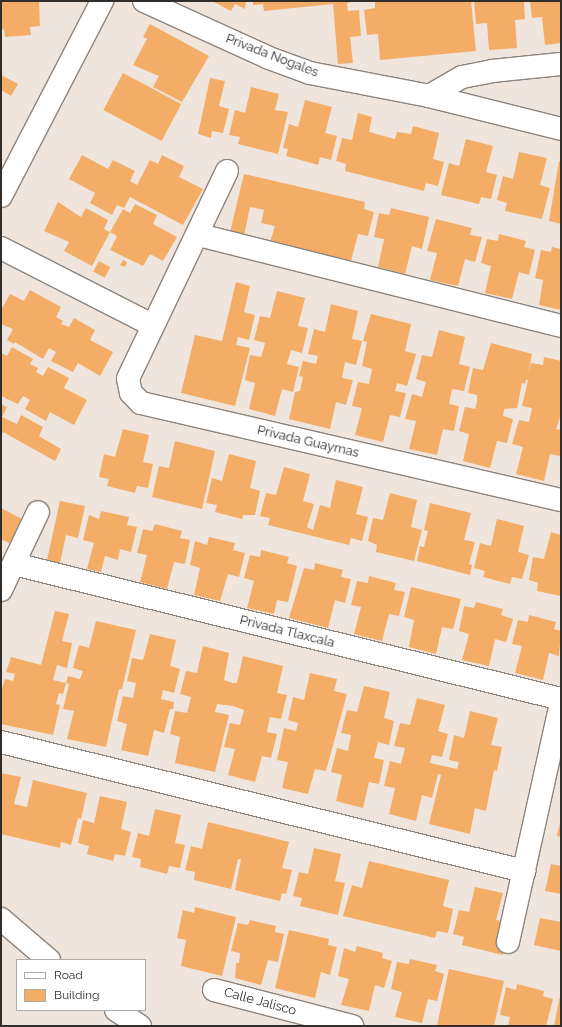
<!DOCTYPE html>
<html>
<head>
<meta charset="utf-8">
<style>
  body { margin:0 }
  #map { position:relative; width:562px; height:1027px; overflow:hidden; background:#f0e5dd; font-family:Raleway,sans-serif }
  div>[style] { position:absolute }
  .building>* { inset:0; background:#f4ad67; transform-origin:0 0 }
  .roads { filter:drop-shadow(1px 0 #8d847c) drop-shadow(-1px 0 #8d847c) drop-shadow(0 1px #8d847c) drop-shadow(0 -1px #8d847c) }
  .minor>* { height:22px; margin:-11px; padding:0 11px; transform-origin:11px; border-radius:11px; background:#fff }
  .major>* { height:22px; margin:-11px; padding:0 11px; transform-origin:11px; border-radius:11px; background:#fff }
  span { translate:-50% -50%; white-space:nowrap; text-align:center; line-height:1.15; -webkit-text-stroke:3.5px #fff; paint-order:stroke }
  .street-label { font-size:13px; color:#312d2a }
  .frame { position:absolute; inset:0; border:2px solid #312d2a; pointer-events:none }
  .legend { position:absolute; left:16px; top:959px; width:130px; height:52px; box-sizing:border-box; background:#fff; border:1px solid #adabaa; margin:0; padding:5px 7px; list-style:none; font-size:12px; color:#312d2a }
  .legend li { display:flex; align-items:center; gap:8px; height:20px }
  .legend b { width:20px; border:1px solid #adabaa }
</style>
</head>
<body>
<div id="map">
  <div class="building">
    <div style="clip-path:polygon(1px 1px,39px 1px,40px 26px,30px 27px,31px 35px,5px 37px,4px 29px,1px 30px)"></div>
    <div style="clip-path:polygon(212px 1px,246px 1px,245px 9px,235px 4px,231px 11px)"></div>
    <div style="clip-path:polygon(253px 1px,357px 1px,347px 3px,348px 11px,359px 10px,361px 36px,350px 37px,353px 63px,338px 64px,333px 4px,264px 11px,263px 4px,253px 5px)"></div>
    <div style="clip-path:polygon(375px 1px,471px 1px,476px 51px,380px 60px,378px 34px,367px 35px,364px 10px,375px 8px)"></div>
    <div style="clip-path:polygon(474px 1px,524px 1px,525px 19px,515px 20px,517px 48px,489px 50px,487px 23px,476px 24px)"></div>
    <div style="clip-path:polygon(530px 1px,561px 1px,561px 43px,545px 45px,542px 17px,532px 18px)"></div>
    <div style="clip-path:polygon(150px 24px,209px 56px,182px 102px,153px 87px,159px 76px,133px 65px,147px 39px,143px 37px)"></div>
    <div style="left:123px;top:73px;width:66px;height:42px;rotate:28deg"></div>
    <div style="clip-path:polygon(1px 75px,18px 84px,11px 96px,1px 90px)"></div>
    <div style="clip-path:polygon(210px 78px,225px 81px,219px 106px,229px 109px,223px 133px,212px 131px,211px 138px,198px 134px)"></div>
    <div style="clip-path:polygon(251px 87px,279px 94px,275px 110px,288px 112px,278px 154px,238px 144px,240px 137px,229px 135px,235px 110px,245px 113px)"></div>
    <div style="clip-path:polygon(305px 100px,332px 107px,325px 133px,337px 136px,331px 160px,320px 157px,318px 165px,286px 156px,288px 149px,283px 148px,289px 124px,298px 127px)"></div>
    <div style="clip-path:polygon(358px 113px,372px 117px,369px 132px,395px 139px,397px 132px,411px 134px,413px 126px,439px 133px,433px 159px,444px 162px,438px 186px,426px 183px,424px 191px,345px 171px,346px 164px,336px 161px,342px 138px,352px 140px)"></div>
    <div style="clip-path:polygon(466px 139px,493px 146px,486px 172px,497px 175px,491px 199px,481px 197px,479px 204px,441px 195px,449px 163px,459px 166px)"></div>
    <div style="clip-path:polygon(519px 152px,547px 158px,540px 185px,550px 188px,542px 219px,505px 211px,507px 203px,497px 200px,503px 176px,513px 179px)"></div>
    <div style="clip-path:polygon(82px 155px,108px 169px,113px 160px,135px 171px,130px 181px,137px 185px,150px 160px,158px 164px,162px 155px,184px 166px,179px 177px,203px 189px,183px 225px,130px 197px,124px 208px,117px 205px,112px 215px,90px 203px,95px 193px,69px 179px)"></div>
    <div style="clip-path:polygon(559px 161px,561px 162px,561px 224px,549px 221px)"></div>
    <div style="clip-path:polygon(244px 174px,365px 202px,364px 209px,374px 212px,368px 236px,358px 234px,351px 261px,270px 242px,275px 226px,261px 223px,264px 210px,250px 207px,244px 236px,230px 232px)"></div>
    <div style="clip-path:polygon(58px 202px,81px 217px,86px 208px,108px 220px,104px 229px,110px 232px,92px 266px,64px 251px,69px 242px,44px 231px)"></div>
    <div style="clip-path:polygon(135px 204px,157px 215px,153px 224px,177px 237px,163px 261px,150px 254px,143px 266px,110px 250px,117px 236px,110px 232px,123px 209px,130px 213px)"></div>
    <div style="clip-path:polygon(391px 208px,429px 217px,422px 249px,412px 246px,405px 274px,378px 267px,384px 239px,374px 237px,379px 213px,389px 215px)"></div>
    <div style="clip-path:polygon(436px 219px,472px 228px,470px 235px,482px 237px,475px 262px,465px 259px,458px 286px,430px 280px,437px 253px,427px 251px)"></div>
    <div style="clip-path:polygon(499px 234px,526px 241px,524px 247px,535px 250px,529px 275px,519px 272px,512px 299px,485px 293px,491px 266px,481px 263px,487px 239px,498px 241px)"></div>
    <div style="clip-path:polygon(552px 247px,561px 249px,561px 310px,539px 305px,543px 280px,535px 278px,541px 250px,551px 252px)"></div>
    <div style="clip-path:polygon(123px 260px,127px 262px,125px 267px,120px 265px)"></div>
    <div style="left:99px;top:261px;width:13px;height:12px;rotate:29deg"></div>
    <div style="clip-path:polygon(236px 282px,250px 286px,244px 312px,255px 315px,249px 340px,238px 337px,236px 345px,250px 348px,235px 406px,181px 393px,195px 335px,222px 341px)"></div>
    <div style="clip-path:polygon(30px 290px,61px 307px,56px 317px,63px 321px,61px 324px,69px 327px,74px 318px,95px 330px,90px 340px,113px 352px,100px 376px,78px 363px,73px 372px,51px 361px,56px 352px,49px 348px,43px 359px,15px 342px,14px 344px,7px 340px,13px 329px,1px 324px,1px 310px,10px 294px,24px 301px)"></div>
    <div style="clip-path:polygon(277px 291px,305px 298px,298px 326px,308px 328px,302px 353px,291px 350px,287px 364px,299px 367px,293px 392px,282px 389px,275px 416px,249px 409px,255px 383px,245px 380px,250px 355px,261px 357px,263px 351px,265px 343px,254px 340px,260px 316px,270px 318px)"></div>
    <div style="clip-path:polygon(331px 304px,358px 311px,352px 339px,362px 341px,356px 365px,345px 362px,342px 378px,353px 380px,346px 405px,336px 402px,330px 429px,289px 419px,295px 392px,300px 391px,303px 377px,299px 376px,303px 361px,316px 364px,318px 356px,308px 354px,314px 329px,325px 332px)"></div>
    <div style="clip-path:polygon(371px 314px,411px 324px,405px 351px,416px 354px,407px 386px,397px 383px,395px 391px,406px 393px,400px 417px,390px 415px,383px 442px,355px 435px,362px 408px,352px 406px,358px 382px,369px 384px,372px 369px,362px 366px,367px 342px,363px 341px)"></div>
    <div style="clip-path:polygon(439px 330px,465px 337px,459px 364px,470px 367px,464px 391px,452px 389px,449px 404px,459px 406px,454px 431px,443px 429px,437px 455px,409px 449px,416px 421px,405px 419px,412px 394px,422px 397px,426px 382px,416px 379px,422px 355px,432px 357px)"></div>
    <div style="clip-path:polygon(491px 343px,532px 354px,528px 374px,531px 363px,543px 365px,544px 357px,561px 361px,561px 415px,556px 429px,561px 430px,561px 454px,560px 456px,550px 454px,544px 481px,516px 474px,523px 447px,512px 444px,519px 420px,529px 422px,532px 408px,522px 406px,528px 380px,526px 380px,525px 384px,522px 383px,517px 408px,504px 409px,503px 416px,513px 419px,507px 443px,497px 441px,490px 468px,463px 461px,469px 434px,459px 431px,465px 407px,475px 409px,477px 402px,477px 395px,468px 393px,473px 368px,483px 370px)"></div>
    <div style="clip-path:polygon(12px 347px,33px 359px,30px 364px,38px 368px,36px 372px,43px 376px,48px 367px,69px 378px,64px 388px,87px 400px,74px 425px,50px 412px,46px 421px,25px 409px,30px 400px,23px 396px,18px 404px,1px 396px,1px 353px,7px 356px)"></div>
    <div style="clip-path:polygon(1px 404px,7px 407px,2px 417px,17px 424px,21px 415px,43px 427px,39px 436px,61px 449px,55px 461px,3px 432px,1px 436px)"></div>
    <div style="clip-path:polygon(123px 429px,149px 435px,143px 462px,153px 464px,148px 488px,137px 486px,135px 493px,107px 486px,109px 479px,99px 477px,104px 454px,115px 457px)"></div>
    <div style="clip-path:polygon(175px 441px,215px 451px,202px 509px,152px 497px,159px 466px,169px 468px)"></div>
    <div style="clip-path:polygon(229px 454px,256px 461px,250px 488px,260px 491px,255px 515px,243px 515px,242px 519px,215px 512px,217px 505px,206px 503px,212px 478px,222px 481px)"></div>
    <div style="clip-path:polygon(284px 467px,310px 474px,303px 501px,314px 504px,307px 527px,313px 530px,320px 505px,330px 508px,336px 480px,363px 487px,356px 514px,368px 517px,362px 541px,351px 538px,349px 545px,268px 525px,270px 518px,260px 516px,266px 493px,276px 495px)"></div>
    <div style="clip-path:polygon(390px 493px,417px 500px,411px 527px,422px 530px,414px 561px,376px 552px,377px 545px,368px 541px,373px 518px,383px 520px)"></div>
    <div style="clip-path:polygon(60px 501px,85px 506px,78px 538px,66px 535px,60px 563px,47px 560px)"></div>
    <div style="clip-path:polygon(430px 503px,471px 513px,464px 540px,475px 542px,469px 564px,472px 565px,470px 575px,417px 561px,420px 546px,424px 547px,428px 531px,424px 530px)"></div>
    <div style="clip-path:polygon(1px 508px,24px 520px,11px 544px,1px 539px)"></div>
    <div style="clip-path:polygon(101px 511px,129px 517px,127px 525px,137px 527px,131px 552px,120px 549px,118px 560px,105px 556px,101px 572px,87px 569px,94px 543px,83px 540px,89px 515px,99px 519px)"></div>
    <div style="clip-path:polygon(497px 519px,524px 526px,518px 552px,529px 555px,522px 579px,512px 577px,510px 584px,483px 577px,485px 571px,474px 568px,480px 543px,491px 546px)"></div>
    <div style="clip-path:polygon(155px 524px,182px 531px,180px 538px,190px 540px,185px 564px,174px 562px,167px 589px,140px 582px,147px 555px,137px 553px,143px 529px,152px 531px)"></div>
    <div style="clip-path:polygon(551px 532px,561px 535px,561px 596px,537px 591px,538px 583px,529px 580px,533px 557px,544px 559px)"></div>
    <div style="clip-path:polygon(209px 537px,235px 543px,233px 550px,245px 553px,239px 577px,228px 574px,220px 601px,194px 595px,200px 568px,190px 565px,195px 541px,207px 545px)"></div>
    <div style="clip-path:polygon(261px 550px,289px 557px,287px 563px,297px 566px,288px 602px,277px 600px,274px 614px,247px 608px,254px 581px,244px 578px,250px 555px,260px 557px)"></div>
    <div style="clip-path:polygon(315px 563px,343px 570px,341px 577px,351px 579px,345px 603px,335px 600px,328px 628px,289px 618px,304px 568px,314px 570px)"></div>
    <div style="clip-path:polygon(369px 576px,396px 583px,394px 590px,405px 592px,399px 616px,389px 614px,382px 641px,354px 634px,361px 607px,351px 605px,357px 581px,368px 583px)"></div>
    <div style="clip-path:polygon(411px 587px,461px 599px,453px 629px,442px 627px,436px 654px,409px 647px,414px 620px,404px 617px)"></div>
    <div style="clip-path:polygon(476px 602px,503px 609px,501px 615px,513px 619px,506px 642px,495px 639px,489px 666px,462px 660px,469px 634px,459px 631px,464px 606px,474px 608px)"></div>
    <div style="clip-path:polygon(55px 611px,69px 614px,62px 641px,72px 643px,67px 668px,57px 665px,53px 680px,66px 683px,63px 694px,59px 693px,56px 704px,60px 705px,53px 735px,1px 724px,1px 692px,5px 679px,13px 681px,15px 674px,6px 672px,11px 657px,41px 665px)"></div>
    <div style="clip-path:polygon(529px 615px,556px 622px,554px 629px,561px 631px,559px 656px,549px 653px,543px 680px,515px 673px,522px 646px,512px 644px,518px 620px,528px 622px)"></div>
    <div style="clip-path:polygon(96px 621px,136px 630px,122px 689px,119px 689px,106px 747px,67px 739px,74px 711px,63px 709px,69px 684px,66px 683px,68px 676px,80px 679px,83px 671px,73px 668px,79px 645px,89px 648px)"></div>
    <div style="clip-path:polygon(150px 634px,176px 640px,170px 666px,180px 669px,174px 693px,163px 690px,161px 699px,174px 702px,173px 709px,170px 709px,164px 733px,154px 730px,148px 756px,121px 750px,127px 724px,117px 721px,123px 696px,133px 698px,136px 683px,127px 681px,132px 658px,143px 660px)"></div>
    <div style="clip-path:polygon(203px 646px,229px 653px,224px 680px,233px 683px,237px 683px,243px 656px,283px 666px,277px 693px,287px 695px,281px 719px,270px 717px,267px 732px,277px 734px,271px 758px,262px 756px,255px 782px,228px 775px,235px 749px,224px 747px,230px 723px,240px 725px,244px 710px,233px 706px,217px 704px,215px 712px,229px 715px,215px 772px,175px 763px,180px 737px,170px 734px,175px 711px,187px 713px,191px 697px,180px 694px,186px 671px,197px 673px)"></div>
    <div style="clip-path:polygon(310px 673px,337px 679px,334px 691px,347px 694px,326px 771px,315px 769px,308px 794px,282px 788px,288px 762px,277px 760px,284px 728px,296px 731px,298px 723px,288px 720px,293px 697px,304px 700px)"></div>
    <div style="clip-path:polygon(364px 686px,390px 692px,384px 718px,394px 721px,389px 745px,378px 742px,374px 758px,384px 760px,379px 784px,369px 782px,363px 808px,336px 801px,342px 775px,331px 772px,337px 748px,348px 751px,351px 735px,341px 733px,347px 710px,357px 712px)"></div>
    <div style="clip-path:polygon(417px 698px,445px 705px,438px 731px,448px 734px,442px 757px,432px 755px,430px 763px,457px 769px,459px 762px,449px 760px,454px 735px,464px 738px,470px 711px,498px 718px,491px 745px,502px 747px,497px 771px,494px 770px,486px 811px,475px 808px,470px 834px,429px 824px,441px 775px,438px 774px,432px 798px,422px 795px,416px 821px,389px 814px,395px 788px,384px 786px,390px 761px,401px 764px,405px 748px,394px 746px,400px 723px,410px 725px)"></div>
    <div style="clip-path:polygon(1px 773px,21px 777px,14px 804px,27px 807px,33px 780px,87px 793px,81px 819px,78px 818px,71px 845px,61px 842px,60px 848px,1px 834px)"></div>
    <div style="clip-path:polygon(100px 796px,127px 802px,121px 829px,131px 832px,125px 856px,115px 854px,113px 861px,87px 854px,89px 846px,78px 843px,83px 820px,94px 823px)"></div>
    <div style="clip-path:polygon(155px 809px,181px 815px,175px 843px,185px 845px,180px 868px,169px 866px,167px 874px,140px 867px,141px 859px,132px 857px,138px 833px,149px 836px)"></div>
    <div style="clip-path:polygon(561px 818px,561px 837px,557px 836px)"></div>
    <div style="clip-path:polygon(208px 822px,289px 842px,282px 868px,292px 870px,286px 894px,282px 893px,280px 901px,235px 890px,241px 859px,238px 859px,231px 889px,194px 880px,195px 872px,185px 870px,191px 846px,202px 849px)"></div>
    <div style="clip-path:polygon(314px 848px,341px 854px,335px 881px,345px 883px,338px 915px,300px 906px,302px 898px,293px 896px,299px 872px,308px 874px)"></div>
    <div style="clip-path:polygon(369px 861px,449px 880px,443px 906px,453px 909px,448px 933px,437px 931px,435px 938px,343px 916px,352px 885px,362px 888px)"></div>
    <div style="clip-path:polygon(551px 864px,561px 866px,561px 894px,545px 891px)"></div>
    <div style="clip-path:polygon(475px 887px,503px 893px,496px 920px,506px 922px,503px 955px,462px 945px,464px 937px,453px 934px,459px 910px,469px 912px)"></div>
    <div style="clip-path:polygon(195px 907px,236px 917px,222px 976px,181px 966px,186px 940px,177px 938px,183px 910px,194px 913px)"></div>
    <div style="clip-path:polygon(540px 918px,561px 922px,561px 951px,534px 945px)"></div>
    <div style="clip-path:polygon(250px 920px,276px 926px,275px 932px,284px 934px,278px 962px,268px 960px,261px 985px,235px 978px,236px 963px,239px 963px,240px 953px,231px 951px,238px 923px,248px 925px)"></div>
    <div style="clip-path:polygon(289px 930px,329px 939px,328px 945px,337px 947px,330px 975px,321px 972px,315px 998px,275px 988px)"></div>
    <div style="clip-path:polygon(357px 946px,383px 953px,382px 958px,392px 961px,384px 988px,375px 985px,369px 1011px,341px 1005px,349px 979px,338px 976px,344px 948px,355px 952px)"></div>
    <div style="clip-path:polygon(410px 959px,437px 965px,435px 971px,444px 974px,437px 1001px,428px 999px,422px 1023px,395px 1017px,402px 992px,391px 989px,397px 962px,409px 964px)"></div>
    <div style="clip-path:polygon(449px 969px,504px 981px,494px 1026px,437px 1026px)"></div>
    <div style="clip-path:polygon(517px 984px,544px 991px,543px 996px,553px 999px,546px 1026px,508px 1026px,510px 1017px,500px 1015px,506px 987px,516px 990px)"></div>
    <div style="clip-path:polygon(561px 992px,561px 1026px,554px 1026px,559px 1000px)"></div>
  </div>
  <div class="roads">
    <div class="minor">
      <div style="left:144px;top:1px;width:137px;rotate:24.5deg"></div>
      <div style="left:269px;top:58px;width:44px;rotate:20.1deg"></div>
      <div style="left:310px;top:73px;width:121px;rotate:10.9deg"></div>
      <div style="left:429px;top:96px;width:136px;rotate:14deg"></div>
      <div style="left:429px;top:96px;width:38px;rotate:-30deg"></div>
      <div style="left:462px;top:77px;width:31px;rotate:-11deg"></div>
      <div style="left:492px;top:71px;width:69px;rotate:-5.8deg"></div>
      <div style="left:227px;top:171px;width:230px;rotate:115.5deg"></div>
      <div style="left:128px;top:379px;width:14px;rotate:78deg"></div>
      <div style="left:131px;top:393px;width:14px;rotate:45deg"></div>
      <div style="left:141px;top:403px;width:431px;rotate:13deg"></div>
      <div style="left:199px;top:235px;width:373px;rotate:14.1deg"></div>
      <div style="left:1px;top:248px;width:169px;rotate:27deg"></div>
      <div style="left:14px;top:564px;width:563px;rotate:13.86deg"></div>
      <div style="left:1px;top:590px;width:86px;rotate:-64.6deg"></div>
      <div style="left:1px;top:742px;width:539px;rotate:13.86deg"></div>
      <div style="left:508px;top:942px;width:245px;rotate:-77.5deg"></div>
      <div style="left:214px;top:990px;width:143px;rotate:14.6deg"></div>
    </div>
    <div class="major">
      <div style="left:1px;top:196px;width:220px;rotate:-62.6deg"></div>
      <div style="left:1px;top:919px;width:63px;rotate:40.5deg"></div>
      <div style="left:116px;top:1010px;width:29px;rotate:34deg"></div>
    </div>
  </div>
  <div class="street-label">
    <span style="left:272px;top:56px;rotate:21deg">Privada Nogales</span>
    <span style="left:308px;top:442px;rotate:13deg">Privada Guaymas</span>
    <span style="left:287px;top:632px;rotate:14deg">Privada Tlaxcala</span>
    <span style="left:260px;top:1002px;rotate:15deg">Calle Jalisco</span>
  </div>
  <div class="frame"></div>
  <ul class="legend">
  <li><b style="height:5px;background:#fff"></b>Road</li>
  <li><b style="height:11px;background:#f4ad67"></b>Building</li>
  </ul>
</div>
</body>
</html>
